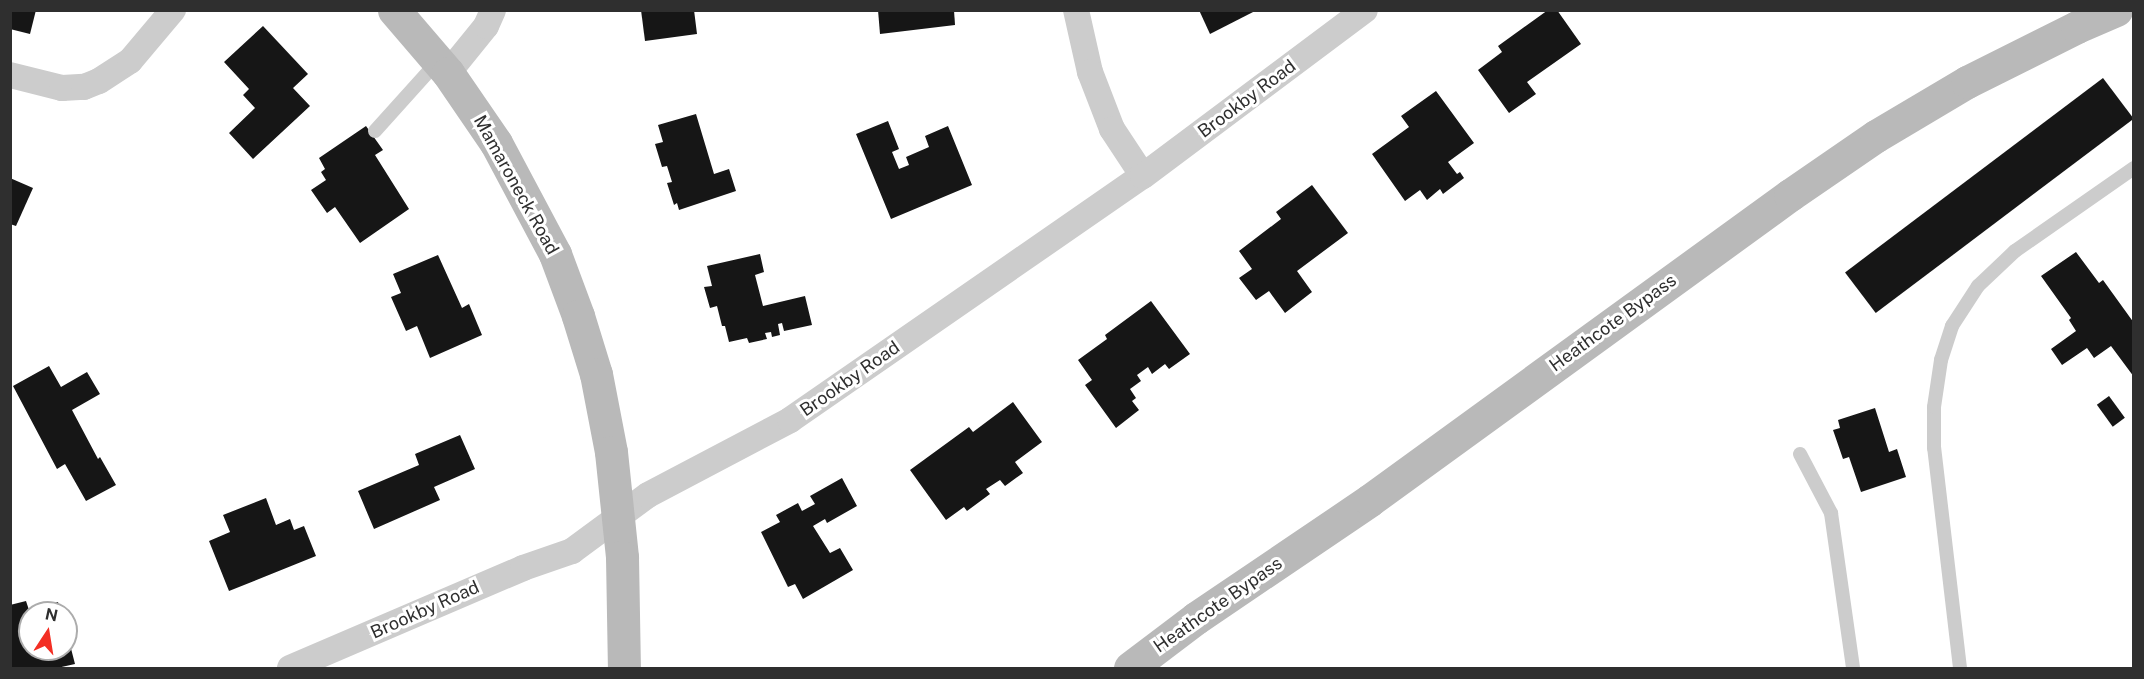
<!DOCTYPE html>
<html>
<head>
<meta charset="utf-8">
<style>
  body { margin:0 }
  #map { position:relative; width:2144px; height:679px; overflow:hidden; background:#fff; font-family:"Public Sans",sans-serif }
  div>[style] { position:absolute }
  .building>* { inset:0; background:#161616; transform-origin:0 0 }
  .lane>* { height:14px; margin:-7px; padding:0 7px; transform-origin:7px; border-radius:7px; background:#ccc }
  .street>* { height:26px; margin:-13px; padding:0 13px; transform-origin:13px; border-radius:13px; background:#ccc }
  .secondary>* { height:33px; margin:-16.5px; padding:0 16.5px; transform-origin:16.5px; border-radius:16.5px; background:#b9b9b9 }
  span { translate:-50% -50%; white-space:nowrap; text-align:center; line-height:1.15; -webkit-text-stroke:6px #fff; paint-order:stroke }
  .street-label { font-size:18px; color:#2f2f2f }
  .frame { position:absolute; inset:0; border:12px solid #2f2f2f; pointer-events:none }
  .north { position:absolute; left:18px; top:601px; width:60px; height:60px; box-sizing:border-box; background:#fff; border:2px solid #acacac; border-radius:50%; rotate:12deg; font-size:16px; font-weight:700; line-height:24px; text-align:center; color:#2f2f2f }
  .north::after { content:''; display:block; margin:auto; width:21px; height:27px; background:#f32f24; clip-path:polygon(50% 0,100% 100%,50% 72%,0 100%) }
</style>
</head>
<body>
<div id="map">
  <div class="building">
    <div style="clip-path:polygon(10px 10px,36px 10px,30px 34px,10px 29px)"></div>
    <div style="clip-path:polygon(641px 10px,694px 10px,697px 34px,645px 41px)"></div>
    <div style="clip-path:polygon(878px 10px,954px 10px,955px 25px,880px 34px)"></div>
    <div style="clip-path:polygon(1199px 10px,1257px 10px,1210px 34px)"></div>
    <div style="clip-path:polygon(1548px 10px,1557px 10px,1581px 44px,1527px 82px,1536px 94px,1509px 113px,1478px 70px,1502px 52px,1498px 46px)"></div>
    <div style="clip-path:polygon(263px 26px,308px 74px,293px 88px,310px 106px,253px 159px,229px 133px,255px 108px,243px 95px,249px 89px,224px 62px)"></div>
    <div style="left:2103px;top:78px;width:51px;height:323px;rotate:53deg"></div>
    <div style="clip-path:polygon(1436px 91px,1474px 143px,1448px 162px,1457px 174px,1460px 172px,1464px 178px,1443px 194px,1440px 189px,1427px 200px,1420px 190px,1405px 201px,1372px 154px,1409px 127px,1401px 116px)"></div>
    <div style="clip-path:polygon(696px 114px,714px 174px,729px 169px,736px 191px,679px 210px,677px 203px,674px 205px,667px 183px,672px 182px,667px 166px,662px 167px,655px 144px,663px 142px,658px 125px)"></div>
    <div style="clip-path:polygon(888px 121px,899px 149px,892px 152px,899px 169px,909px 165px,906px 157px,929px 147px,925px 136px,948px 126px,972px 185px,891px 219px,856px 134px)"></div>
    <div style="clip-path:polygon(366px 126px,383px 150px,375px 155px,409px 209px,360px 243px,335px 207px,327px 213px,311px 190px,326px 180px,321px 172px,325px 169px,319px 158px)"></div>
    <div style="clip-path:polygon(10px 178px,33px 188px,16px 226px,10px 224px)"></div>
    <div style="clip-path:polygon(1312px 185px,1348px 233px,1297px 271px,1312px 292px,1285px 313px,1269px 291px,1256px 300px,1239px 278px,1252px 269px,1239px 251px,1281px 219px,1276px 212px)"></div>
    <div style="clip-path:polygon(2076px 252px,2099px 283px,2103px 280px,2134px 323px,2134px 377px,2111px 346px,2094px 358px,2087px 348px,2062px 365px,2051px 349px,2076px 331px,2069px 320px,2071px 318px,2041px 276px)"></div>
    <div style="clip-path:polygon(760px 254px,764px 272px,755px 275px,763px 306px,805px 296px,812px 325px,784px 331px,782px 323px,778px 324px,780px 335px,772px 337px,771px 332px,765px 333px,767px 339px,749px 343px,747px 338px,729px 342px,725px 326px,722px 326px,717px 306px,710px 308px,704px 287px,712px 286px,707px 266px)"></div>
    <div style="clip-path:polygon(438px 255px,462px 308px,469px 304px,482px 335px,430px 358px,417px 326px,406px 331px,391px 297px,401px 293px,393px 274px)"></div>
    <div style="clip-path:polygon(1151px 301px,1190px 354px,1169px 369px,1165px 364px,1152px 374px,1148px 367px,1137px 375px,1141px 381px,1130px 389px,1136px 398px,1132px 401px,1139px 410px,1116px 428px,1085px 385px,1092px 380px,1078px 360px,1107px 339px,1105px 335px)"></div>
    <div style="clip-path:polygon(49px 366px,61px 387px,87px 372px,100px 394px,72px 410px,98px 459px,100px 457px,116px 485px,86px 501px,65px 464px,57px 469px,13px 386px)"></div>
    <div style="left:2109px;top:396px;width:27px;height:15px;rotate:54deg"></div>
    <div style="clip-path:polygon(1013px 402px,1042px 442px,1015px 462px,1023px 473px,1005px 486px,1000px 480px,986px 489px,990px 494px,967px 511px,964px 507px,946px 520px,910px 470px,969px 427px,973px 432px)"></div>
    <div style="clip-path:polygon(1875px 408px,1889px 452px,1897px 449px,1906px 477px,1861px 492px,1849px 457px,1843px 459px,1833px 430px,1840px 428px,1838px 420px)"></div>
    <div style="clip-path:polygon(460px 435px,475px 469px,434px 487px,440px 500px,374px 529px,358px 491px,419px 465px,415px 454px)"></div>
    <div style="clip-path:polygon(842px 478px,857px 506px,827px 523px,825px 519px,813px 526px,830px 553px,840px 548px,853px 570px,803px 599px,795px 584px,788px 587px,761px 532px,780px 522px,776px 515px,798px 503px,802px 511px,815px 504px,810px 496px)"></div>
    <div style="clip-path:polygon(266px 498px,276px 525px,290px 519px,294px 530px,304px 526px,316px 556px,229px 591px,209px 541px,230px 532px,223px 515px)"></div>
    <div style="clip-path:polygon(26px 601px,29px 610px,58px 602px,61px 613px,30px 613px,30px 649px,66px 649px,67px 633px,75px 664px,57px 668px,10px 668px,10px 605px)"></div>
  </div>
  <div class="lane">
    <div style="left:375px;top:131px;width:94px;rotate:-48deg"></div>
    <div style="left:1800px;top:454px;width:67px;rotate:62.3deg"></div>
    <div style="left:1831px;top:513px;width:157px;rotate:81.9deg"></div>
    <div style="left:1960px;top:668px;width:222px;rotate:-96.7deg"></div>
    <div style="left:1934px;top:448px;width:41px;rotate:-90deg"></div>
    <div style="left:1934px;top:407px;width:48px;rotate:-81.5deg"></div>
    <div style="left:1941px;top:360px;width:36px;rotate:-72deg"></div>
    <div style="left:1952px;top:326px;width:48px;rotate:-57deg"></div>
    <div style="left:1978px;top:286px;width:51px;rotate:-43.4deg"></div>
    <div style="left:2015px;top:251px;width:145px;rotate:-34.9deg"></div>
  </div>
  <div class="street">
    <div style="left:1076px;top:10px;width:64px;rotate:77.3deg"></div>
    <div style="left:1090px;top:72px;width:61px;rotate:68.9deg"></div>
    <div style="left:1112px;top:129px;width:56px;rotate:56.6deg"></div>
    <div style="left:448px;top:73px;width:60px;rotate:-51deg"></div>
    <div style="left:486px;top:26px;width:17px;rotate:-66deg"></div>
    <div style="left:10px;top:75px;width:54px;rotate:14deg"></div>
    <div style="left:62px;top:88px;width:22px;rotate:-3deg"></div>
    <div style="left:84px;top:87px;width:16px;rotate:-22deg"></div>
    <div style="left:99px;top:81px;width:37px;rotate:-33deg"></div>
    <div style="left:130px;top:61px;width:67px;rotate:-49.9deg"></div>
    <div style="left:290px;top:668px;width:254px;rotate:-23.2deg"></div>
    <div style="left:523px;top:568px;width:52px;rotate:-19.1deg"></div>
    <div style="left:572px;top:551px;width:94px;rotate:-36.4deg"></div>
    <div style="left:648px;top:495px;width:161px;rotate:-27.8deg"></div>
    <div style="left:790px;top:420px;width:429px;rotate:-34.7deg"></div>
    <div style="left:1143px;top:176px;width:277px;rotate:-36.8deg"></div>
  </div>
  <div class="secondary">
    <div style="left:394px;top:10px;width:83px;rotate:49.4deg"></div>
    <div style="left:448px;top:73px;width:85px;rotate:55.6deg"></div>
    <div style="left:496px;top:143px;width:126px;rotate:62deg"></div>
    <div style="left:555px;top:254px;width:66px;rotate:69.6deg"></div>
    <div style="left:578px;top:316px;width:61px;rotate:72.8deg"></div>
    <div style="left:596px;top:374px;width:79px;rotate:79.1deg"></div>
    <div style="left:611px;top:452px;width:106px;rotate:84deg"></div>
    <div style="left:622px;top:557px;width:111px;rotate:89deg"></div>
    <div style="left:1130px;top:668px;width:83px;rotate:-37.1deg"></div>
    <div style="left:1196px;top:618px;width:210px;rotate:-34.1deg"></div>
    <div style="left:1370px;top:500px;width:519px;rotate:-35.99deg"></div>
    <div style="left:1790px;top:195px;width:104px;rotate:-34.5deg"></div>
    <div style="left:1876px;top:136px;width:106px;rotate:-30.7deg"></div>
    <div style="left:1967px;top:82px;width:123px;rotate:-26.6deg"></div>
    <div style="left:2077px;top:27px;width:43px;rotate:-23.6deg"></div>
  </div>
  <div class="street-label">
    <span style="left:1247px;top:99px;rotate:-37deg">Brookby Road</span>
    <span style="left:516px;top:185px;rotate:61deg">Mamaroneck Road</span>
    <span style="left:1613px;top:323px;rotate:-36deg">Heathcote Bypass</span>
    <span style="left:850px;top:379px;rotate:-35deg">Brookby Road</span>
    <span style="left:1218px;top:605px;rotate:-35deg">Heathcote Bypass</span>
    <span style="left:425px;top:610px;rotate:-24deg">Brookby Road</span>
  </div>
  <div class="frame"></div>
  <div class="north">N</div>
</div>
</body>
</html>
